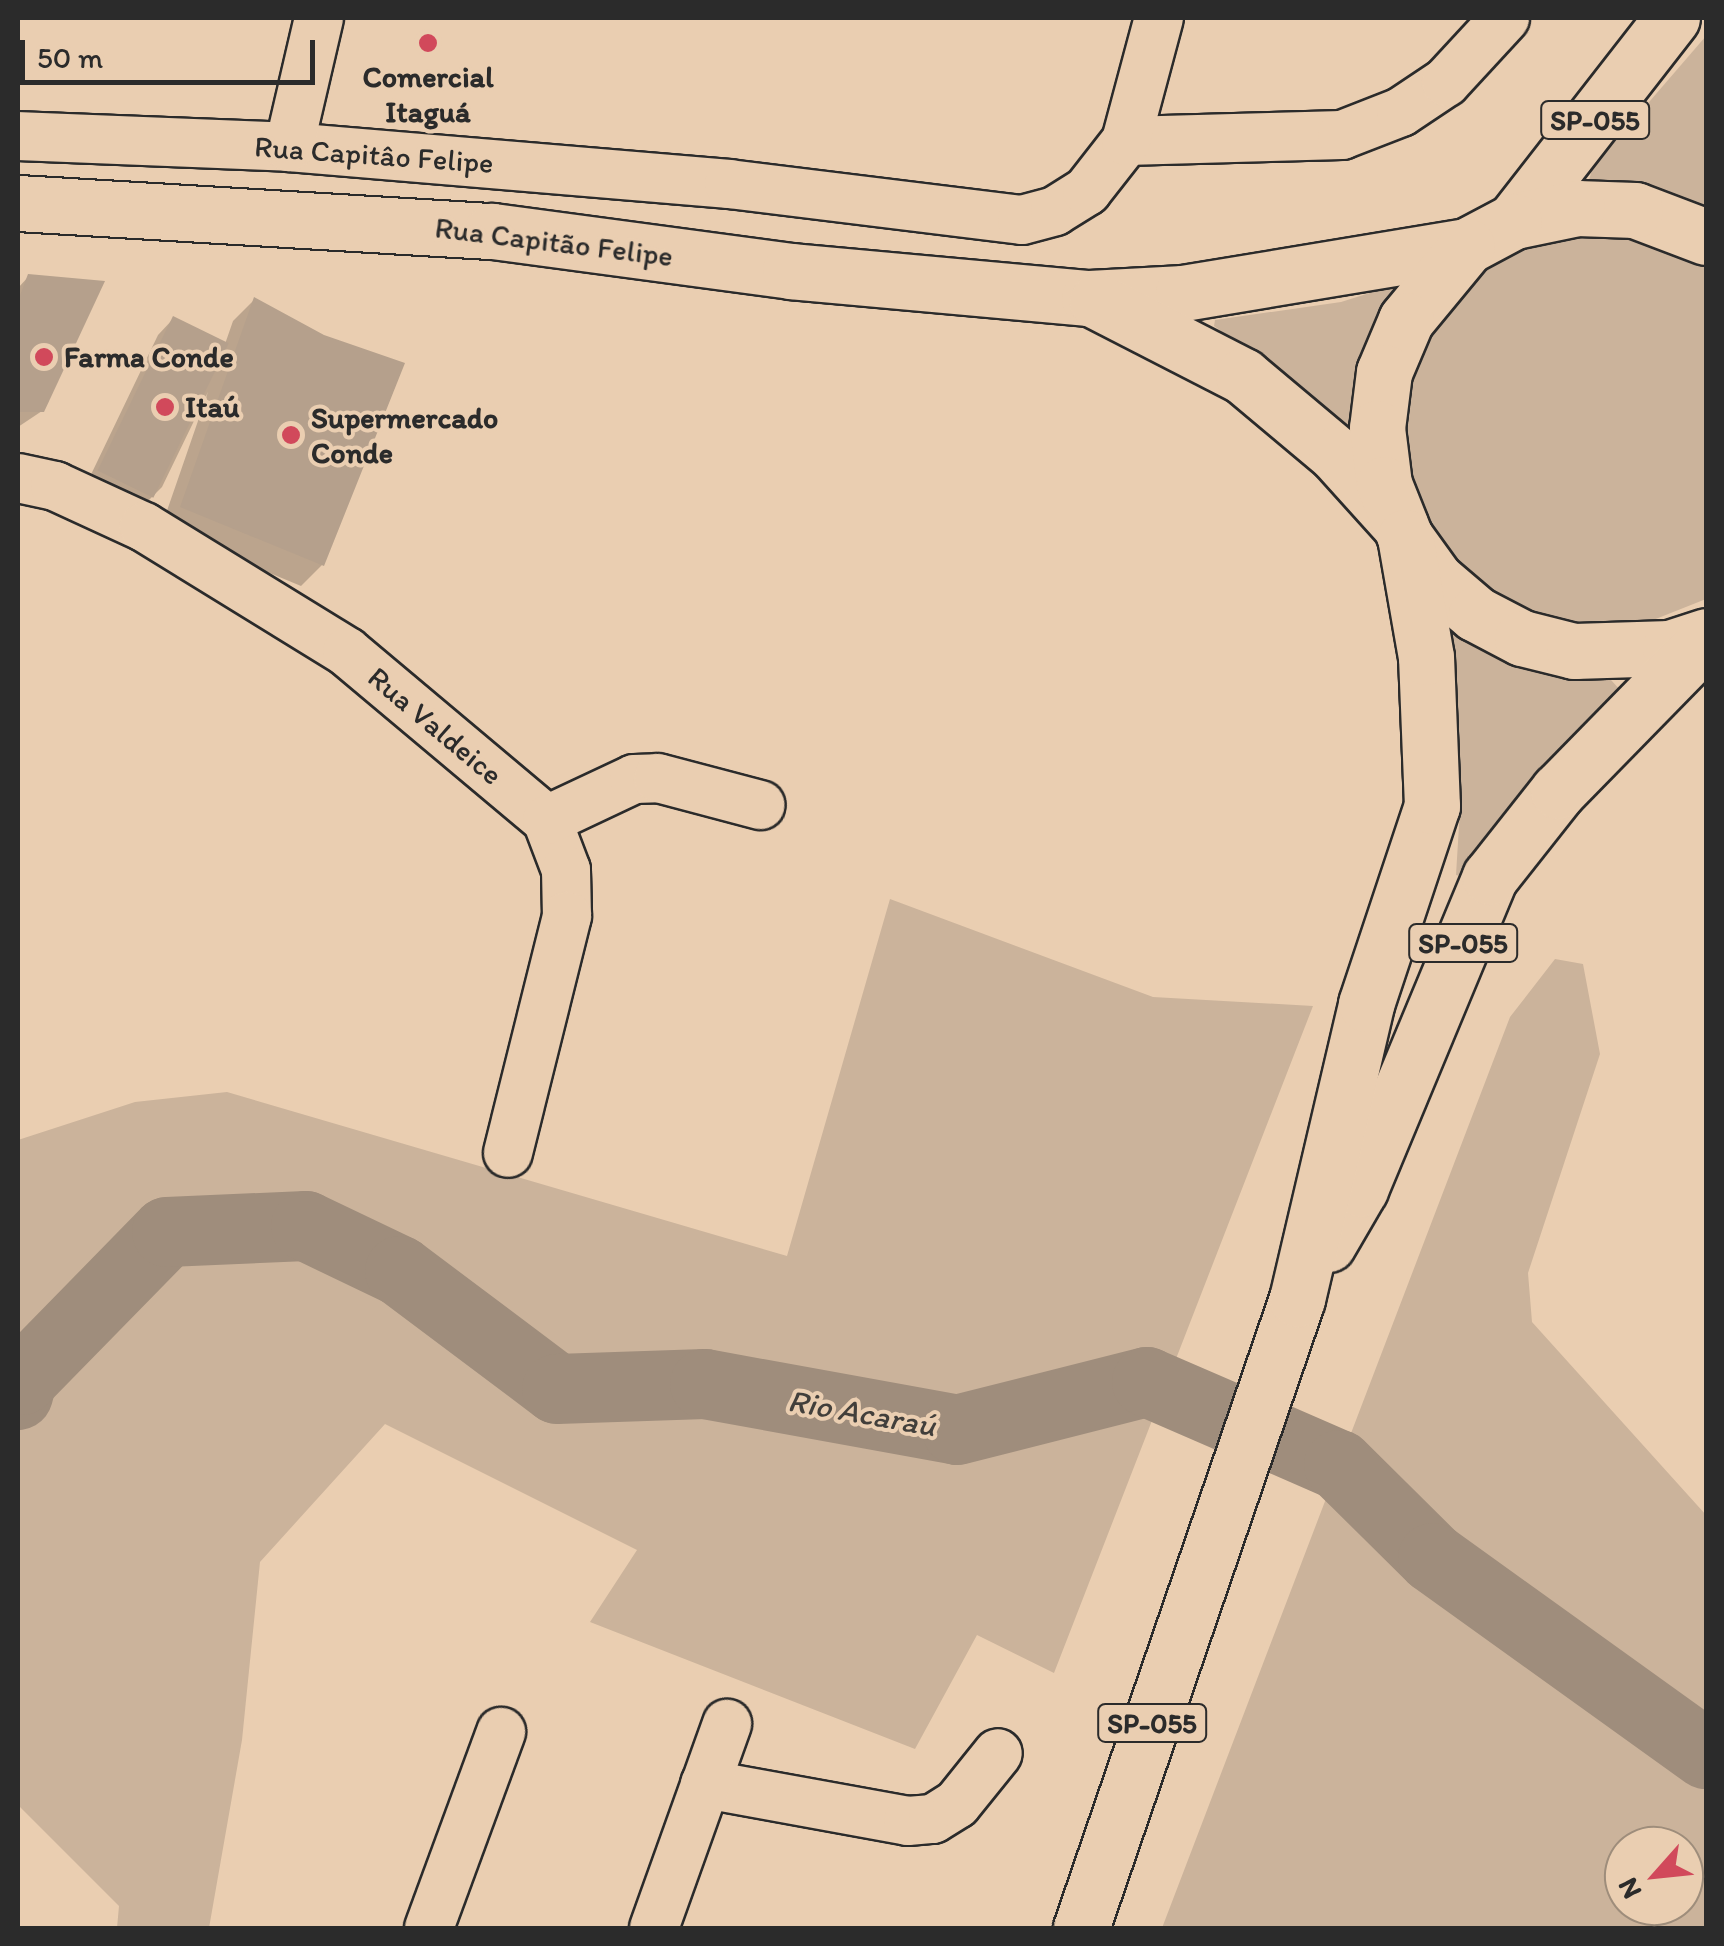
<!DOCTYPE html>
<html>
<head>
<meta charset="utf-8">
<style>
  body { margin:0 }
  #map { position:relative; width:1724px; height:1946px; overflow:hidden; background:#eaceb1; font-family:Itim,sans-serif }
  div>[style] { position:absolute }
  .green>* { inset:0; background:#cbb39b }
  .shadow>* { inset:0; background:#0003 }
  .river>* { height:70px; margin:-35px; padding:0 35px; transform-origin:35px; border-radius:35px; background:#9f8d7c }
  .building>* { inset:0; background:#b5a08c; transform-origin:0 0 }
  .roads { filter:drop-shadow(2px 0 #2b2b2b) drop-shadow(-2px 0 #2b2b2b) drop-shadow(0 2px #2b2b2b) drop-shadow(0 -2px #2b2b2b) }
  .minor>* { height:48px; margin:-24px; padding:0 24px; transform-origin:24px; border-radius:24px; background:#eaceb1 }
  .major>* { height:55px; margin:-27.5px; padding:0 27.5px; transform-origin:27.5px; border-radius:27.5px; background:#eaceb1 }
  .highway>* { height:55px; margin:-27.5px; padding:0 27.5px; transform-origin:27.5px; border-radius:27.5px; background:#eaceb1 }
  .dots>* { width:28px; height:28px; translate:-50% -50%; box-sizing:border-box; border:5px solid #eaceb1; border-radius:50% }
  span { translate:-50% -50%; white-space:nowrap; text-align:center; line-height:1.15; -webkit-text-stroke:8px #eaceb1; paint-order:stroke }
  .shield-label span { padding:2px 8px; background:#eaceb1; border:2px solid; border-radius:8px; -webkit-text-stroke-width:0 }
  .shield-label { font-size:28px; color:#2b2b2b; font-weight:700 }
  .poi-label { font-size:30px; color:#2b2b2b; font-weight:700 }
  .left { translate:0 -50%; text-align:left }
  .street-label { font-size:30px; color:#2b2b2b }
  .water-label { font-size:32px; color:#423f3b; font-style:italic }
  .frame { position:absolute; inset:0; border:20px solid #2b2b2b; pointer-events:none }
  .north { position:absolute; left:1604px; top:1826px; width:100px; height:100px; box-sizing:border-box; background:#eaceb1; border:2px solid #9e8d7b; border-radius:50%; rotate:243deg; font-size:28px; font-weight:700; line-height:40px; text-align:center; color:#2b2b2b }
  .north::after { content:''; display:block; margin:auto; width:35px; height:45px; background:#d1495b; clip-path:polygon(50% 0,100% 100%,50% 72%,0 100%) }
  .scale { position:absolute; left:20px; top:40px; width:295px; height:45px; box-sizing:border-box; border:5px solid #2b2b2b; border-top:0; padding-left:12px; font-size:30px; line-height:35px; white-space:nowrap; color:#2b2b2b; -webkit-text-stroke:8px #eaceb1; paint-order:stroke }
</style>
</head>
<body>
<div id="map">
  <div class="green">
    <div style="clip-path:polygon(1706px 36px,1706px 210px,1587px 186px,1593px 167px)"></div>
    <div style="clip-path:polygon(1605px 223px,1706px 254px,1706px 599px,1633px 628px,1574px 628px,1517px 610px,1467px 577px,1429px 531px,1406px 477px,1400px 431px,1404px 384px,1443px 300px,1515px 243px)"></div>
    <div style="clip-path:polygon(1408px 281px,1355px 446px,1325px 407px,1214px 326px,1215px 320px,1341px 302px)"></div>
    <div style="clip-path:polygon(1445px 622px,1572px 675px,1611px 680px,1621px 691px,1504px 812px,1464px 877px,1456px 875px,1460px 809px)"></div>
    <div style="clip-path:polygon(890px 899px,1153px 997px,1313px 1006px,1054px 1673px,977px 1635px,915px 1749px,590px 1622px,637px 1550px,385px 1424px,260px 1562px,242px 1740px,209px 1928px,117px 1928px,119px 1906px,18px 1805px,18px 1140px,135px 1102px,227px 1092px,787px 1256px)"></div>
    <div style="clip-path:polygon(evenodd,1555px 959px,1583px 964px,1600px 1054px,1528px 1273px,1532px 1322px,1706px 1515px,1706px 1928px,1162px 1928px,1510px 1017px,1555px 959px,1684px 1846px,1684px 1906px,1624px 1906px,1624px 1846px,1684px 1846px)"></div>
  </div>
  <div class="shadow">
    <div style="clip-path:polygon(29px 276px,42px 411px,18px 427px,18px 288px)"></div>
    <div style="clip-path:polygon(254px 300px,322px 565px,301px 586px,161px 528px,208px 392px,162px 487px,146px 503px,85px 487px,158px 335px,173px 319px,225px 344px,233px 321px)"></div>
  </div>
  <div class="river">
    <div style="left:18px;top:1395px;width:16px;rotate:-75deg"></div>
    <div style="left:22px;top:1380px;width:207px;rotate:-45.6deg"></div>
    <div style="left:167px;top:1232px;width:139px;rotate:-2.5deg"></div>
    <div style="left:306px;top:1226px;width:104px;rotate:25.6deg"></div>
    <div style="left:400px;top:1271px;width:196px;rotate:36.9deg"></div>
    <div style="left:557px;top:1389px;width:148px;rotate:-1.9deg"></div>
    <div style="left:705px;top:1384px;width:256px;rotate:10.3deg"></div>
    <div style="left:957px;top:1430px;width:196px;rotate:-14.2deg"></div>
    <div style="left:1147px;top:1382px;width:209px;rotate:23.4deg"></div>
    <div style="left:1339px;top:1465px;width:132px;rotate:44.7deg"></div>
    <div style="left:1433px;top:1558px;width:336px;rotate:35.7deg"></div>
  </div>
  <div class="building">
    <div style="clip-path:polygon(28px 274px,105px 281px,44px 412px,18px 412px,18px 301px)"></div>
    <div style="clip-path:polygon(254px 297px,324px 335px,405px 363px,324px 566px,180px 507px)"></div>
    <div style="left:173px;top:316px;width:62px;height:172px;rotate:26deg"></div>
  </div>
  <div class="roads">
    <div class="minor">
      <div style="left:18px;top:136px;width:271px;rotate:2.3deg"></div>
      <div style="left:289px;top:147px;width:442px;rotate:4.8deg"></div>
      <div style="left:729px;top:184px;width:295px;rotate:7deg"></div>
      <div style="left:1022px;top:220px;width:34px;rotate:-15deg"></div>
      <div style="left:1055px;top:211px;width:38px;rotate:-32deg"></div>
      <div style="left:1087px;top:191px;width:63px;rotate:-52deg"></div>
      <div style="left:1126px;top:141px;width:216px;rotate:-1.6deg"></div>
      <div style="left:1342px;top:135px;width:63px;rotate:-21.3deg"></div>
      <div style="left:1401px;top:112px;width:54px;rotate:-33.7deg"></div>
      <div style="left:1446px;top:82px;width:87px;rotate:-47.3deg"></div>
      <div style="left:1126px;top:141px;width:127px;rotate:-75deg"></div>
      <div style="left:289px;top:147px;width:132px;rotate:-76.9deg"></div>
      <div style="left:18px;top:478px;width:38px;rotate:12deg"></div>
      <div style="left:55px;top:486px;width:98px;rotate:24.7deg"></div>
      <div style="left:144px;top:527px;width:238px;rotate:31.6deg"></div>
      <div style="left:347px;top:652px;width:261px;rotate:40deg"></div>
      <div style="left:547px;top:820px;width:53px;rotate:69.2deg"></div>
      <div style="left:566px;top:870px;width:46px;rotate:88.8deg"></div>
      <div style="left:567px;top:916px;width:244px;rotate:104deg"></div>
      <div style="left:547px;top:820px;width:96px;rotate:-25.2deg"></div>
      <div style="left:634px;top:779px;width:24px;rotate:-2deg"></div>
      <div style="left:658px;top:778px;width:106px;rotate:14.8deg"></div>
      <div style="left:705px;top:1784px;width:206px;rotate:10.3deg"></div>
      <div style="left:908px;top:1821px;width:25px;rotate:-5deg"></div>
      <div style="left:933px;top:1819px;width:28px;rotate:-32deg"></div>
      <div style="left:957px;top:1804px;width:65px;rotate:-51.2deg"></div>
      <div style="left:429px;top:1928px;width:209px;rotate:-69.8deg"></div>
      <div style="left:654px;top:1928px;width:217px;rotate:-70.3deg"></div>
    </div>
    <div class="major">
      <div style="left:18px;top:203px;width:475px;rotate:3.4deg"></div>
      <div style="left:492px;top:231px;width:301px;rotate:7.6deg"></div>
      <div style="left:790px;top:271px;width:300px;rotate:5.2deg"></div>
      <div style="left:1089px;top:298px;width:94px;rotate:-3deg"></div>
      <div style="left:1183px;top:293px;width:288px;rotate:-9.4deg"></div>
      <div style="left:1097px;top:301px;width:164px;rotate:27.2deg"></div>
      <div style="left:1243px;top:376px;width:121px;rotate:40deg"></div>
      <div style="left:1336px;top:454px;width:96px;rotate:48deg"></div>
    </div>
    <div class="highway">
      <div style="left:1514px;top:221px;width:257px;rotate:-52.1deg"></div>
      <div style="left:1706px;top:237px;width:76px;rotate:-159.2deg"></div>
      <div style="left:1635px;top:210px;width:58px;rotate:-178deg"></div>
      <div style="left:1577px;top:208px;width:64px;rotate:168.3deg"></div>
      <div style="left:1514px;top:221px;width:53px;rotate:152deg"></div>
      <div style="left:1467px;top:246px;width:96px;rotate:129.5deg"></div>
      <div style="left:1406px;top:320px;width:56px;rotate:112.9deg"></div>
      <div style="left:1384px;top:372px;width:56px;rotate:97.1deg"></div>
      <div style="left:1377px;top:428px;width:56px;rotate:82.9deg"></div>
      <div style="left:1384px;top:484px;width:57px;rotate:68.4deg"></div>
      <div style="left:1405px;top:537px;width:53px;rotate:54.2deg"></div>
      <div style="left:1436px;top:580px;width:52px;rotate:40.4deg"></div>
      <div style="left:1476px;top:614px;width:52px;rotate:27.6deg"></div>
      <div style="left:1522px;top:638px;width:54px;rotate:14deg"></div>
      <div style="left:1574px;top:651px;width:96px;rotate:-1.8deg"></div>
      <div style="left:1670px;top:648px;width:38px;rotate:-18deg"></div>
      <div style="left:1328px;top:1244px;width:64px;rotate:-59.8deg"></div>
      <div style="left:1360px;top:1189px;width:338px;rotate:-67.4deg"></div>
      <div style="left:1490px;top:877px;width:110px;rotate:-51.7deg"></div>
      <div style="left:1558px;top:791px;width:211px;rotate:-45.6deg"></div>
      <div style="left:1081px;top:1928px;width:665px;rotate:-71.05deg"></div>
      <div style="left:1297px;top:1299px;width:303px;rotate:-76.8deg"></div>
      <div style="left:1366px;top:1004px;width:209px;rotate:-71.6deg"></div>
      <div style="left:1432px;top:806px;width:149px;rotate:-92.3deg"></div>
      <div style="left:1426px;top:657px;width:122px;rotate:-99.9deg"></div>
    </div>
  </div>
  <div class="dots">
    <div style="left:428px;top:43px;background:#d1495b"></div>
    <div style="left:44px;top:357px;background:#d1495b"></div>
    <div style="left:165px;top:407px;background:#d1495b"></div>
    <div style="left:291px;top:435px;background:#d1495b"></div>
  </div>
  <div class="shield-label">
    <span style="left:1595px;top:120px">SP-055</span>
    <span style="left:1463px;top:943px">SP-055</span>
    <span style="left:1152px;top:1723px">SP-055</span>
  </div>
  <div class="poi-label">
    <span style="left:428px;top:94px">Comercial<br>Itaguá</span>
    <span class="left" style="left:64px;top:357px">Farma Conde</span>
    <span class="left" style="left:185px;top:407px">Itaú</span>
    <span class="left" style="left:311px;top:435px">Supermercado<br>Conde</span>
  </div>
  <div class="street-label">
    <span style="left:374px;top:155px;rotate:4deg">Rua Capitâo Felipe</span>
    <span style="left:554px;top:242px;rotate:7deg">Rua Capitão Felipe</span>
    <span style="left:435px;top:726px;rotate:40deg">Rua Valdeice</span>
  </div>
  <div class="water-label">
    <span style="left:862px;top:1413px;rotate:10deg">Rio Acaraú</span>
  </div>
  <div class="frame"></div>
  <div class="north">N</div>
  <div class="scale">50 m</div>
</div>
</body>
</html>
